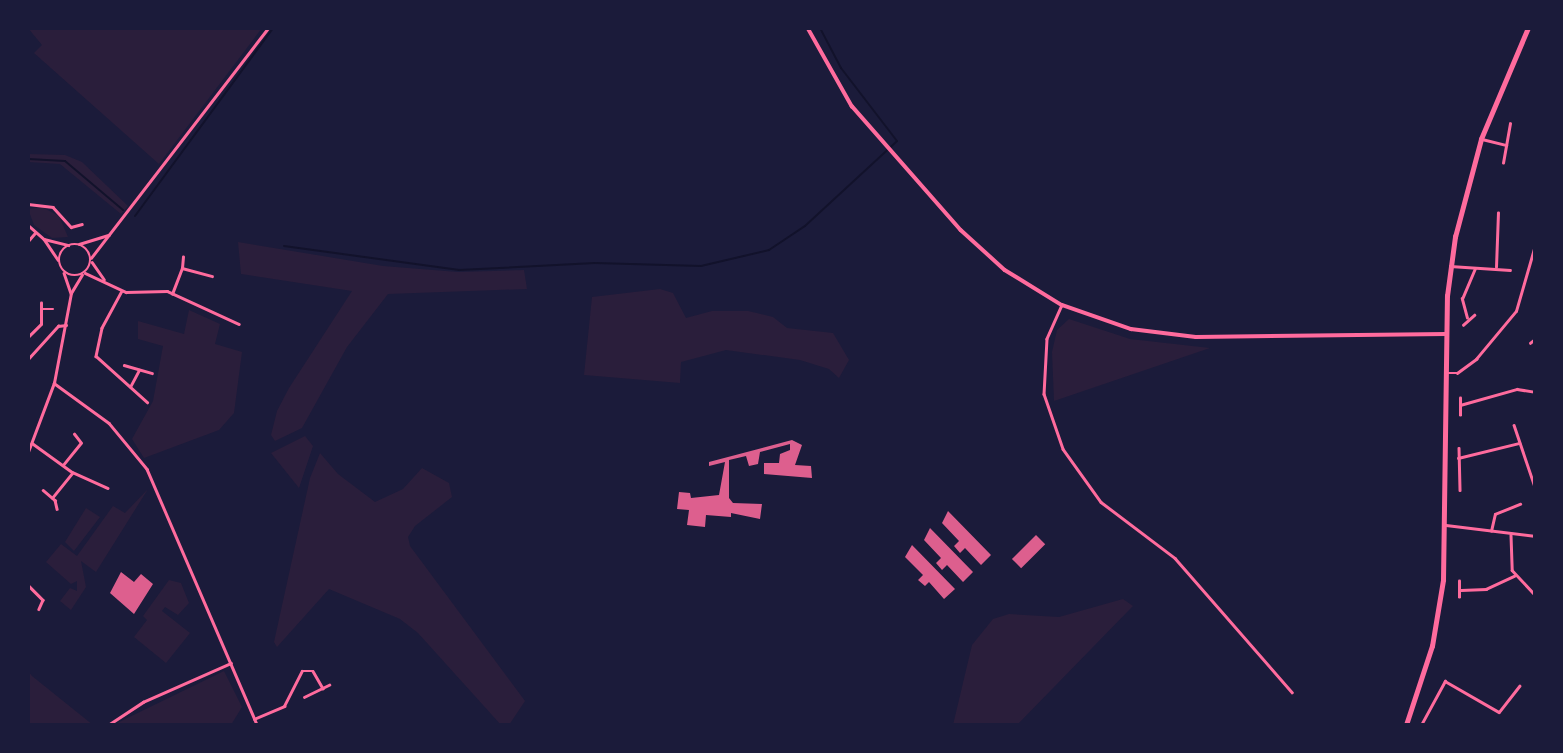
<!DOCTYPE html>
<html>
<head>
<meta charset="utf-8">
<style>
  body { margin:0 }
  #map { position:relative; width:1563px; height:753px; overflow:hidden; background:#1b1b3a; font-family:Helvetica,sans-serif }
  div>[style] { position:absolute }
  .green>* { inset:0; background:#2a1e3b }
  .stream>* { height:2px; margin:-1px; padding:0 1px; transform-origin:1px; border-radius:1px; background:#12122b }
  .building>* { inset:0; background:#dd5f8e; transform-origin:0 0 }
  .minor>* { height:2.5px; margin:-1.25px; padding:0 1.25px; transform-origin:1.25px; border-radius:1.25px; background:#ff6b9d }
  .minor>.ring { margin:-1.25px; padding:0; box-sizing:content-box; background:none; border:2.5px solid #ff6b9d; border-radius:50% }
  .tertiary>* { height:3.5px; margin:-1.75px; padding:0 1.75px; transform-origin:1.75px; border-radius:1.75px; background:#ff6b9d }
  .secondary>* { height:4.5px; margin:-2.25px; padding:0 2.25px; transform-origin:2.25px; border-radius:2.25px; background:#ff6b9d }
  span { translate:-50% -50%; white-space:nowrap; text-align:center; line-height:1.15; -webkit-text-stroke:5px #1b1b3a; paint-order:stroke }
  .frame { position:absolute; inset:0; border:30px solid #1b1b3a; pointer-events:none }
</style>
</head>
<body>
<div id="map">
  <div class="green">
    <div style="clip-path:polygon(28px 28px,262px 28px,159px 164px,34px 53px,42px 45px)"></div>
    <div style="clip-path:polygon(28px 154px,65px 155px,82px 162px,128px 206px,121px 214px,60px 164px,28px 162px)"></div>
    <div style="clip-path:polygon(42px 207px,59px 216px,68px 237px,52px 238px,34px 225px,28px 209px)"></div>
    <div style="clip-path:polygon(238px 242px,383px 266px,458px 272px,524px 270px,527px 289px,388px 294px,347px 347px,302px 428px,275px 441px,271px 435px,277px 411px,289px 388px,352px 291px,241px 274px)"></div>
    <div style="clip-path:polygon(660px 289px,673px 293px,686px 318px,712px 311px,748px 311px,773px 317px,787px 328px,833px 333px,849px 360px,839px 378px,829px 369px,800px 360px,726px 350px,681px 362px,680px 383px,584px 375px,592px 297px)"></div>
    <div style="clip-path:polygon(189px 310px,220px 324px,215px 344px,242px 352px,234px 413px,219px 430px,144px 458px,132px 439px,153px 401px,163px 346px,138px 339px,138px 321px,184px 334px)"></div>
    <div style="clip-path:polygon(1069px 319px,1130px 339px,1210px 348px,1054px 401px,1052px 352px,1057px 330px)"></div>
    <div style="clip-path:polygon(305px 436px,313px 446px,299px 488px,271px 453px)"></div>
    <div style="clip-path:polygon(320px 453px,338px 474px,375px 502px,403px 489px,422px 468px,449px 483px,452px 497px,415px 526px,408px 537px,410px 546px,525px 701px,509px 725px,501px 725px,418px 633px,400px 619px,329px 589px,277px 647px,274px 642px,310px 478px)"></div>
    <div style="clip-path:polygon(148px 489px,96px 572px,81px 561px,86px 587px,71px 610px,60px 601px,70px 588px,77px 591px,77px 581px,71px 584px,46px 562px,61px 544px,77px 556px,113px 506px,125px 513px)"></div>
    <div style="clip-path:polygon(86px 508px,100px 517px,74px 551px,65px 542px)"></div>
    <div style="clip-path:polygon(169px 580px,181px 583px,189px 603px,178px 615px,165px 607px,162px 611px,190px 633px,166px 663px,134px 637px,147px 620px,143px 616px)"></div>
    <div style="clip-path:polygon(1123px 599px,1133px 606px,1017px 725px,953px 725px,972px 645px,993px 619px,1009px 614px,1059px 617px)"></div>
    <div style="clip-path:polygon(28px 671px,32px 676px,93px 725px,28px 725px)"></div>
    <div style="clip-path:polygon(224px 671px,242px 707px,231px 725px,113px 725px)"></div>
  </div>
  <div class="stream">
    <div style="left:28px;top:159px;width:37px;rotate:3deg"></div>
    <div style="left:65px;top:161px;width:76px;rotate:40.2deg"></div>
    <div style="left:135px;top:216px;width:233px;rotate:-53.7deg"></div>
    <div style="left:284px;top:246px;width:177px;rotate:7.8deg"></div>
    <div style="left:459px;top:270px;width:136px;rotate:-2.9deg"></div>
    <div style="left:595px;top:263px;width:106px;rotate:1.6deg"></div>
    <div style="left:701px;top:266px;width:70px;rotate:-13.2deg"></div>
    <div style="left:769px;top:250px;width:43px;rotate:-33.7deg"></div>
    <div style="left:805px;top:226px;width:125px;rotate:-42.7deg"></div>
    <div style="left:897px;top:141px;width:92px;rotate:-127.5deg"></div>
    <div style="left:841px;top:68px;width:45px;rotate:-117.7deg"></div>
  </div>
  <div class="building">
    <div style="clip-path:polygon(792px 440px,802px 445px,795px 465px,811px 466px,812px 478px,764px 474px,764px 463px,779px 463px,780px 454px,790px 450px,790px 444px,760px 452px,758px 464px,749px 466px,746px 456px,729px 460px,729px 498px,733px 503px,762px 504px,760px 519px,731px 513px,731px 517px,706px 515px,705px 527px,687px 525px,689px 510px,677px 509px,679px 492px,690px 493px,691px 498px,719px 495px,725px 462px,709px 466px,709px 462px)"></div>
    <div style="clip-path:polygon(948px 511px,991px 555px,981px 565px,965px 548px,960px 553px,954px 546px,959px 541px,942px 523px)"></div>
    <div style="clip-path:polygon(930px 528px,973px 572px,963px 582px,947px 565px,942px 570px,936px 563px,941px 558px,924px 540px)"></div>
    <div style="left:1036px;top:535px;width:13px;height:34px;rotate:45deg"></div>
    <div style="clip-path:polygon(912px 545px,955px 589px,944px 599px,929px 582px,925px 586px,918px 580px,923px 575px,905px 557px)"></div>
    <div style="clip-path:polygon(121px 572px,134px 582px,141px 574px,153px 584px,134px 614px,110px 593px)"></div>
  </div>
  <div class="minor">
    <div style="left:1482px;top:139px;width:25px;rotate:14deg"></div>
    <div style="left:1503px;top:163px;width:40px;rotate:-80deg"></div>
    <div style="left:28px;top:204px;width:25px;rotate:7deg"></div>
    <div style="left:53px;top:207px;width:27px;rotate:48deg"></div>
    <div style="left:71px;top:227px;width:11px;rotate:-15deg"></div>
    <div style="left:28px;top:225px;width:21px;rotate:41deg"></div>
    <div style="left:44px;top:239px;width:25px;rotate:14deg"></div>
    <div style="left:44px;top:239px;width:25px;rotate:56deg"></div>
    <div style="left:28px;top:241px;width:11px;rotate:-49deg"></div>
    <div style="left:79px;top:244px;width:31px;rotate:-17deg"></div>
    <div class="ring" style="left:59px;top:244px;width:29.5px;height:29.5px"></div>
    <div style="left:91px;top:258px;width:290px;rotate:-52.4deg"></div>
    <div style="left:92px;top:262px;width:21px;rotate:55deg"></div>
    <div style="left:1450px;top:266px;width:60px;rotate:3.8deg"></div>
    <div style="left:1496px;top:267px;width:54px;rotate:-87.9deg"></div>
    <div style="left:182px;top:268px;width:11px;rotate:-85deg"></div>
    <div style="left:64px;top:273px;width:21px;rotate:71deg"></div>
    <div style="left:85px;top:273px;width:45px;rotate:24.9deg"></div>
    <div style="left:126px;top:292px;width:41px;rotate:-1.4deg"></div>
    <div style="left:167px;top:291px;width:79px;rotate:24.6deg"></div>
    <div style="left:122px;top:291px;width:42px;rotate:118.4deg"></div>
    <div style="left:102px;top:328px;width:29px;rotate:102deg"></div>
    <div style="left:96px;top:356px;width:69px;rotate:42deg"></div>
    <div style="left:172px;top:294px;width:28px;rotate:-69deg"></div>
    <div style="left:182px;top:268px;width:31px;rotate:15deg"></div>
    <div style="left:1062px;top:305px;width:37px;rotate:114deg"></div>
    <div style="left:1047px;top:339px;width:55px;rotate:93.1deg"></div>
    <div style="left:1044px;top:394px;width:58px;rotate:70.9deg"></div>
    <div style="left:1063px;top:449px;width:65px;rotate:54.4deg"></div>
    <div style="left:1101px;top:502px;width:93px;rotate:37.1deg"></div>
    <div style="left:1175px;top:558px;width:178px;rotate:48.9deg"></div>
    <div style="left:42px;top:309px;width:11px"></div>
    <div style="left:1467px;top:318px;width:20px;rotate:-105deg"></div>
    <div style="left:1462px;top:299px;width:33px;rotate:-67deg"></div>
    <div style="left:1463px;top:325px;width:15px;rotate:-42deg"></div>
    <div style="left:28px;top:337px;width:18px;rotate:-45deg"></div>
    <div style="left:41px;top:324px;width:21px;rotate:-90deg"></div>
    <div style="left:1530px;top:343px;width:6px;rotate:-39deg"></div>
    <div style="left:28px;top:359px;width:45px;rotate:-47.7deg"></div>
    <div style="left:58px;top:326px;width:8px;rotate:-7deg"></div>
    <div style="left:124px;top:365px;width:29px;rotate:16deg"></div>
    <div style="left:1446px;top:373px;width:11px"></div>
    <div style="left:1457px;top:373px;width:24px;rotate:-36deg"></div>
    <div style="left:1476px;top:359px;width:62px;rotate:-50.2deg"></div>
    <div style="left:1516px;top:311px;width:69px;rotate:-73.9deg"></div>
    <div style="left:54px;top:383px;width:68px;rotate:36deg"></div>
    <div style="left:109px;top:423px;width:60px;rotate:50.4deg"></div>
    <div style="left:147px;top:469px;width:279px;rotate:66.7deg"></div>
    <div style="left:130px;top:387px;width:19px;rotate:-62deg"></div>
    <div style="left:1460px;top:405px;width:59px;rotate:-15.7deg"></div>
    <div style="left:1517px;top:389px;width:18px;rotate:9deg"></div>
    <div style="left:1460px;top:415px;width:17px;rotate:-90deg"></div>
    <div style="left:1514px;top:425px;width:65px;rotate:71.3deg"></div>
    <div style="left:32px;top:443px;width:49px;rotate:35.9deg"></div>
    <div style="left:72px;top:472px;width:39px;rotate:24deg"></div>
    <div style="left:1459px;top:448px;width:42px;rotate:88.6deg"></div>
    <div style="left:28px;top:452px;width:74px;rotate:-69.4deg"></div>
    <div style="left:54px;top:383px;width:92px;rotate:-79.3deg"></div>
    <div style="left:71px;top:293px;width:21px;rotate:-59deg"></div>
    <div style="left:1458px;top:458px;width:63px;rotate:-13.8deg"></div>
    <div style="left:63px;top:465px;width:28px;rotate:-51deg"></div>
    <div style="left:81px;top:443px;width:11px;rotate:-128deg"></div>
    <div style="left:43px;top:490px;width:16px;rotate:40deg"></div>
    <div style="left:55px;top:500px;width:9px;rotate:77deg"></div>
    <div style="left:52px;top:498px;width:32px;rotate:-51deg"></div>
    <div style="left:1446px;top:525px;width:90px;rotate:7deg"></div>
    <div style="left:1491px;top:531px;width:17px;rotate:-77deg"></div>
    <div style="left:1495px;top:514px;width:27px;rotate:-22deg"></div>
    <div style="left:1511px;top:535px;width:35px;rotate:88deg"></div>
    <div style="left:1512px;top:570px;width:34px;rotate:47deg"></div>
    <div style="left:28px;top:585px;width:21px;rotate:45deg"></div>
    <div style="left:43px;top:600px;width:10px;rotate:114deg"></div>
    <div style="left:1461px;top:590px;width:25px;rotate:-2deg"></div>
    <div style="left:1486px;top:589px;width:31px;rotate:-25deg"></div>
    <div style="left:1459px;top:597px;width:16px;rotate:-90deg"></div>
    <div style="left:304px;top:697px;width:28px;rotate:-26deg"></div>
    <div style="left:254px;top:719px;width:33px;rotate:-23deg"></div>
    <div style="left:284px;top:706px;width:39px;rotate:-63deg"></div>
    <div style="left:302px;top:671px;width:11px"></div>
    <div style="left:313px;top:671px;width:20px;rotate:60deg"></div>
    <div style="left:108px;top:725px;width:42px;rotate:-33.3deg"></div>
    <div style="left:143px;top:702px;width:96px;rotate:-23.9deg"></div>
    <div style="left:1421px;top:725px;width:50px;rotate:-61.4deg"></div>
    <div style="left:1445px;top:681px;width:62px;rotate:29.9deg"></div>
    <div style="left:1499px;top:712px;width:33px;rotate:-52deg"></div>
  </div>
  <div class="tertiary">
    <div style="left:808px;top:28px;width:90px;rotate:60.6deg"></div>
    <div style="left:852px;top:106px;width:165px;rotate:48.7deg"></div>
    <div style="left:961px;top:230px;width:59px;rotate:42.3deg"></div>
    <div style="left:1005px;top:270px;width:67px;rotate:31.6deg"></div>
    <div style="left:1062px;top:305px;width:73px;rotate:19.2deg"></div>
    <div style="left:1131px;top:329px;width:65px;rotate:7deg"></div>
    <div style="left:1196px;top:337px;width:250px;rotate:-0.7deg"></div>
  </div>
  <div class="secondary">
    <div style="left:1406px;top:725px;width:83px;rotate:-71.8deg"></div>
    <div style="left:1432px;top:646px;width:67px;rotate:-80.5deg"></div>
    <div style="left:1443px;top:580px;width:284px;rotate:-89.2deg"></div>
    <div style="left:1447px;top:296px;width:60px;rotate:-82.3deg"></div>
    <div style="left:1455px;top:237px;width:101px;rotate:-75.1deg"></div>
    <div style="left:1481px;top:139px;width:121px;rotate:-67.1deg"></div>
  </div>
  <div class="frame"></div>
</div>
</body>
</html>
